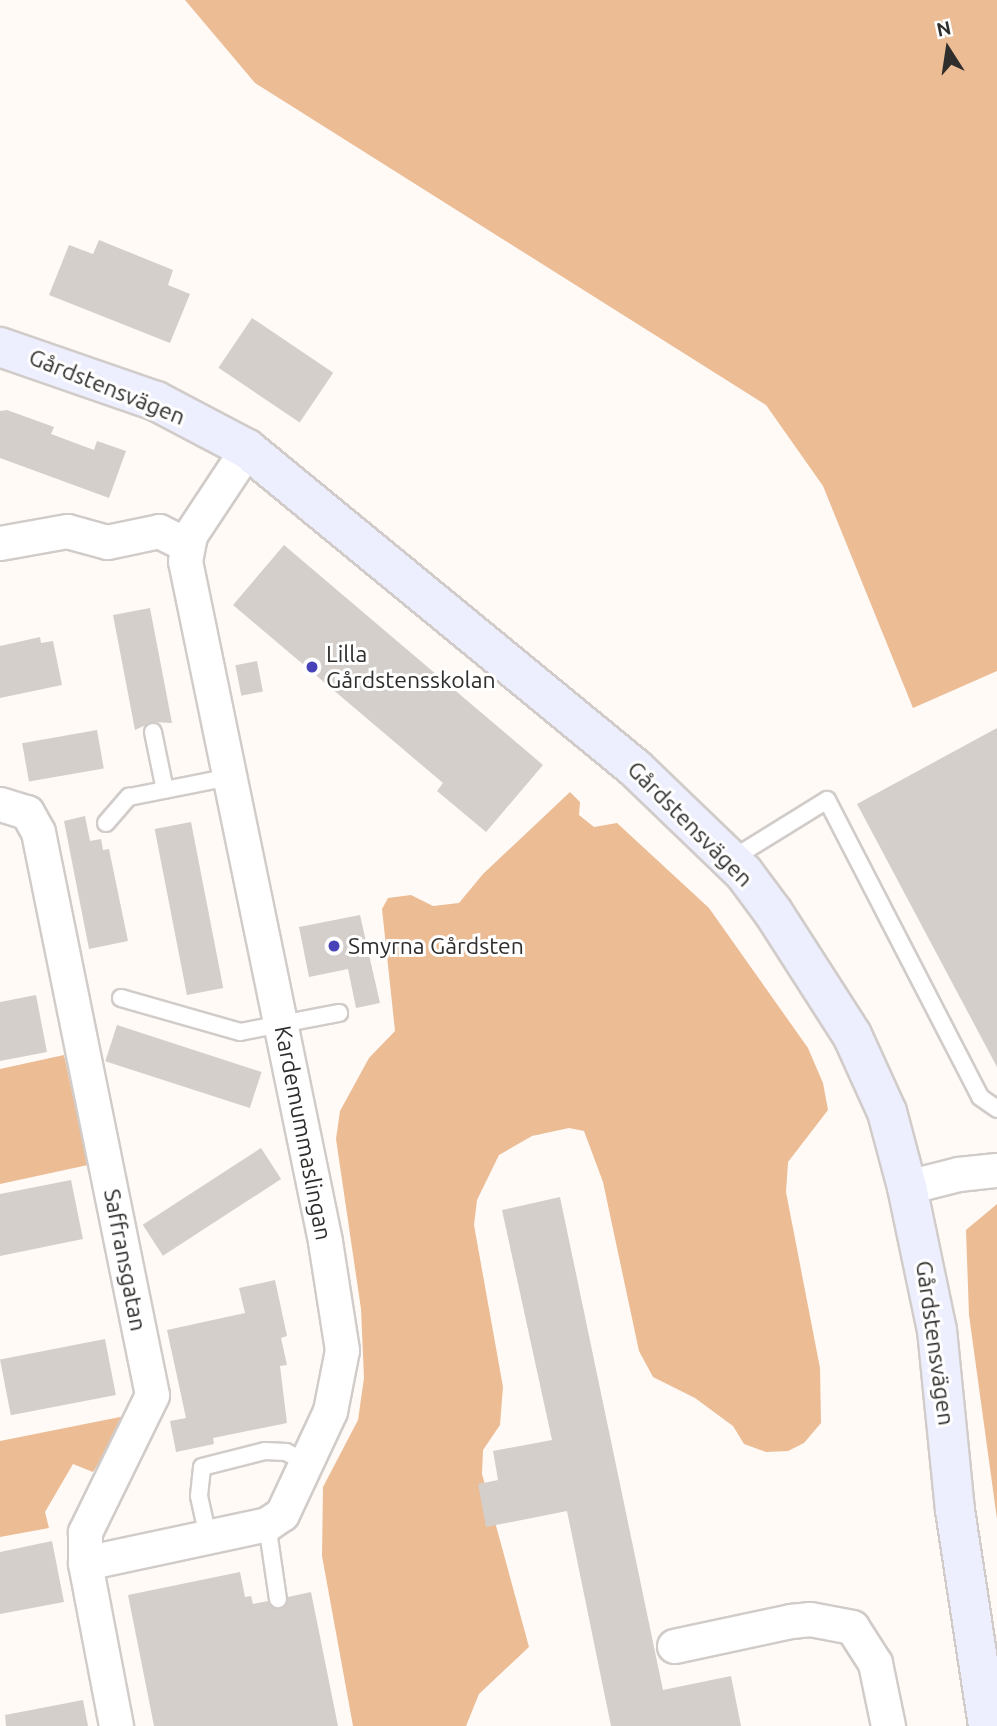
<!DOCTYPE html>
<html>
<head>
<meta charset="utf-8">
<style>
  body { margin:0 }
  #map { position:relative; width:997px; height:1726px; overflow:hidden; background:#fffaf6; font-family:Ubuntu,sans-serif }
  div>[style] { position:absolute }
  .green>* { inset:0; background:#ecbc95 }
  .building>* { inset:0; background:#d4cfcb; transform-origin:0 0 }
  .roads { filter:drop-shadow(2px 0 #d1ccc9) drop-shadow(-2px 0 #d1ccc9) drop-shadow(0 2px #d1ccc9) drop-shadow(0 -2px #d1ccc9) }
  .lane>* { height:16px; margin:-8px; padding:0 8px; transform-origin:8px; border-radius:8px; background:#fff }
  .street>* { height:33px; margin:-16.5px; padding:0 16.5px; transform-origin:16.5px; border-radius:16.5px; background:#fff }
  .secondary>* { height:38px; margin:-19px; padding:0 19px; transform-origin:19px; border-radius:19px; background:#edefff }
  .dots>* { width:19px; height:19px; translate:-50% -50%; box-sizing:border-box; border:4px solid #fff; border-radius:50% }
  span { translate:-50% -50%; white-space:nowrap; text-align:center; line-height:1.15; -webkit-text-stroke:6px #fff; paint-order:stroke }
  .street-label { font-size:23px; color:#302e2c }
  .poi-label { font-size:23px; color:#302e2c }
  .left { translate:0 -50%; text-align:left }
  .north { position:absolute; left:913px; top:14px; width:70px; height:70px; -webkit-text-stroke:5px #fff; paint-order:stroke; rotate:348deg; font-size:19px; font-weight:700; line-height:28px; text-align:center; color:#302e2c }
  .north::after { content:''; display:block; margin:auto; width:24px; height:32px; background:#302e2c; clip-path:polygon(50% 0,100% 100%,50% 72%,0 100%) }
</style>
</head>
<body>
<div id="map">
  <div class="green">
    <div style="clip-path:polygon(185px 0,997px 0,997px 671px,913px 708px,823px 486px,766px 405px,255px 83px)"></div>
    <div style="clip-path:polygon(570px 792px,580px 802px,579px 815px,594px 827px,617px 823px,709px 908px,808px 1048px,823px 1083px,828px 1110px,788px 1162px,786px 1192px,820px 1368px,821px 1423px,804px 1443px,788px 1451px,766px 1452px,744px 1444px,733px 1426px,695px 1398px,653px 1377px,639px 1351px,603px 1182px,584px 1131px,569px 1128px,532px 1136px,499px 1155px,477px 1200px,474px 1225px,503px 1387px,500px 1425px,483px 1450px,482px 1474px,529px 1647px,479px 1694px,466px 1726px,353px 1726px,322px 1556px,323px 1487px,358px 1420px,364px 1378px,361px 1309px,336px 1139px,340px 1111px,369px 1058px,395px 1031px,382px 909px,388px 898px,411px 895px,433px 906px,459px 903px,483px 874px)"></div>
    <div style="clip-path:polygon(64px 1055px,88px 1165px,0 1184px,0 1069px)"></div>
    <div style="clip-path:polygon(997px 1204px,997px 1519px,969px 1315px,966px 1230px)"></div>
    <div style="clip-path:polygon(130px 1415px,93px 1472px,73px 1464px,45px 1512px,49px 1528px,0 1537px,0 1441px)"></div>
  </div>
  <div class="building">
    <div style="clip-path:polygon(99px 240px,173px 270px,168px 285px,190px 294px,170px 343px,49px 295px,69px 245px,93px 254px)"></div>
    <div style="left:252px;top:318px;width:98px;height:60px;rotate:34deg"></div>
    <div style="clip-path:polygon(7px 410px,54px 427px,51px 434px,94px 450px,97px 441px,126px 451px,109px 498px,0 458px,0 411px)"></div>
    <div style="clip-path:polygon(284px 545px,543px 765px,486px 832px,437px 791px,443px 783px,233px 605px)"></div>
    <div style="clip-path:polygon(150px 608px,172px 723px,152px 722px,135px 730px,113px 615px)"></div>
    <div style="clip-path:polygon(40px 637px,41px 643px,53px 641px,62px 685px,0 698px,0 646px)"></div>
    <div style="left:257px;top:661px;width:31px;height:22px;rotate:79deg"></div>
    <div style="clip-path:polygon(997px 728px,997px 1067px,857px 804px)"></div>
    <div style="left:97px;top:730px;width:39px;height:76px;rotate:80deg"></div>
    <div style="clip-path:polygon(85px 816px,90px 841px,101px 839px,103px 850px,109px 849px,128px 941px,89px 949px,64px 821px)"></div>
    <div style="left:191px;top:822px;width:169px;height:37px;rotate:79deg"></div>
    <div style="clip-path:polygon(360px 915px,380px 1003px,356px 1008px,348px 969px,309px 977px,299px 927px)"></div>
    <div style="clip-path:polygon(36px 995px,47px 1052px,0 1061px,0 1002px)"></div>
    <div style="left:117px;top:1025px;width:152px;height:38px;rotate:18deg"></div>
    <div style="left:261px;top:1148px;width:37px;height:141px;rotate:57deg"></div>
    <div style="clip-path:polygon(71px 1180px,83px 1239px,0 1256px,0 1194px)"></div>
    <div style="clip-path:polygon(560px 1197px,663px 1690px,731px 1676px,741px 1726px,611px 1726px,567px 1511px,486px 1527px,478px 1484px,498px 1480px,493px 1451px,552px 1440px,502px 1210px)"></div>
    <div style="clip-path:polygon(275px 1280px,287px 1336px,281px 1338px,287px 1365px,280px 1366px,287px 1423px,213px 1438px,214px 1444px,176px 1452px,170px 1421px,186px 1418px,167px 1330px,245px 1313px,239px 1288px)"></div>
    <div style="left:105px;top:1339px;width:57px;height:107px;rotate:79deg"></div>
    <div style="clip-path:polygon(52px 1541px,64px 1602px,0 1614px,0 1552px)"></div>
    <div style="clip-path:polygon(240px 1572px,245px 1597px,251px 1596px,253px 1604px,268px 1601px,280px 1609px,288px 1597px,311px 1592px,338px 1726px,154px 1726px,128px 1595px)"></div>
    <div style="clip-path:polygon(83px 1700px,88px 1726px,6px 1726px,5px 1715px)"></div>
  </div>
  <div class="roads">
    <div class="lane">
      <div style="left:153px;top:732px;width:59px;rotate:78.3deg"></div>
      <div style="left:106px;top:823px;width:35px;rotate:-49deg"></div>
      <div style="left:129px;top:797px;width:103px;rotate:-11.2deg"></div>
      <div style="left:730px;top:860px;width:114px;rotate:-31.7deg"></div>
      <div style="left:827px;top:800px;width:334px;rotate:62.7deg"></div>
      <div style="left:980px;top:1097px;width:21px;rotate:35deg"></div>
      <div style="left:121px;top:998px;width:124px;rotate:15.9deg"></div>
      <div style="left:240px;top:1032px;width:101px;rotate:-10.9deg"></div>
      <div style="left:267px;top:1524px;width:76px;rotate:81.7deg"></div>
      <div style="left:208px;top:1537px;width:42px;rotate:-102.4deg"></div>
      <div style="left:199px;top:1496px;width:29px;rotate:-84deg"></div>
      <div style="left:202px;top:1467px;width:65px;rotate:-14.3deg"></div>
      <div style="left:265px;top:1451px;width:21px;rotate:3deg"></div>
      <div style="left:286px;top:1452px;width:25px;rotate:27deg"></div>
    </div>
    <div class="street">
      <div style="left:0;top:543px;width:68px;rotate:-10.2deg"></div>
      <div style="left:67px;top:531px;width:41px;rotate:15.4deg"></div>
      <div style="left:107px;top:542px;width:53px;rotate:-11.9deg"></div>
      <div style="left:159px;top:531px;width:30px;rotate:27deg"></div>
      <div style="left:0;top:804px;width:28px;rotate:17deg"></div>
      <div style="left:27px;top:812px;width:23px;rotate:61deg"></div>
      <div style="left:38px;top:832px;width:574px;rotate:78.55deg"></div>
      <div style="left:152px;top:1395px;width:153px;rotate:116.1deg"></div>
      <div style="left:85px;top:1532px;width:31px;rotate:90deg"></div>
      <div style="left:85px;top:1563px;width:166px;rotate:79.2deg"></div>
      <div style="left:907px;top:1187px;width:53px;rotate:-14.3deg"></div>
      <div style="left:958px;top:1174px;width:39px;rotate:-6deg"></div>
      <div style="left:85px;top:1563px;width:186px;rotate:-12.1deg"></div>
      <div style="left:267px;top:1524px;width:18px;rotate:-34deg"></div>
      <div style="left:282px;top:1514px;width:114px;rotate:-65deg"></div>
      <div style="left:330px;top:1411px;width:62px;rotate:-78.9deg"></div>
      <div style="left:342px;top:1350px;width:110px;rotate:-98.9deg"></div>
      <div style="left:325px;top:1241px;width:694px;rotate:-101.63deg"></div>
      <div style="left:185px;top:561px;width:26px;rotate:-79deg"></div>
      <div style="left:190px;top:535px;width:103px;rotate:-56.5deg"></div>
      <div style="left:674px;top:1646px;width:120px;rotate:-12.1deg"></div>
      <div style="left:791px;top:1621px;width:19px;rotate:-6deg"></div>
      <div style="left:810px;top:1619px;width:43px;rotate:10.8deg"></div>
      <div style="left:852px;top:1627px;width:43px;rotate:57.4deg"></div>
      <div style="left:875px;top:1663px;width:64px;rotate:78.3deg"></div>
    </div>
    <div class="secondary">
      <div style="left:0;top:347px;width:165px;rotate:19.1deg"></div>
      <div style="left:156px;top:401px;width:103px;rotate:27.8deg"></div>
      <div style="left:247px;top:449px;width:502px;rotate:39.43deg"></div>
      <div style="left:635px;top:768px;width:151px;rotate:43.9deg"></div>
      <div style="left:744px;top:873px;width:49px;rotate:53.4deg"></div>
      <div style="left:773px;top:912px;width:146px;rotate:57.3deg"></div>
      <div style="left:852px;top:1035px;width:85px;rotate:65.6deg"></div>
      <div style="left:887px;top:1112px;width:78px;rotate:75.1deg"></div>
      <div style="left:907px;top:1187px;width:146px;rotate:78.2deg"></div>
      <div style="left:937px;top:1330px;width:181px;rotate:84.3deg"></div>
      <div style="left:955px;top:1510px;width:219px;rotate:81.3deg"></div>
    </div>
  </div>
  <div class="dots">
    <div style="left:312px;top:667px;background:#4842b8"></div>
    <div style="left:334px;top:946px;background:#4842b8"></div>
  </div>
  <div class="street-label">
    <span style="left:107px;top:387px;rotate:22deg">Gårdstensvägen</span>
    <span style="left:690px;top:824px;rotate:45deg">Gårdstensvägen</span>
    <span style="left:303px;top:1133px;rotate:79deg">Kardemummaslingan</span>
    <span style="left:125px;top:1260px;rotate:79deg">Saffransgatan</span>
    <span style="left:935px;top:1343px;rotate:82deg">Gårdstensvägen</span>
  </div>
  <div class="poi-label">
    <span class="left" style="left:326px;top:667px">Lilla<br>Gårdstensskolan</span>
    <span class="left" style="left:348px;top:946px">Smyrna Gårdsten</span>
  </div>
  <div class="north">N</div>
</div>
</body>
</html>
